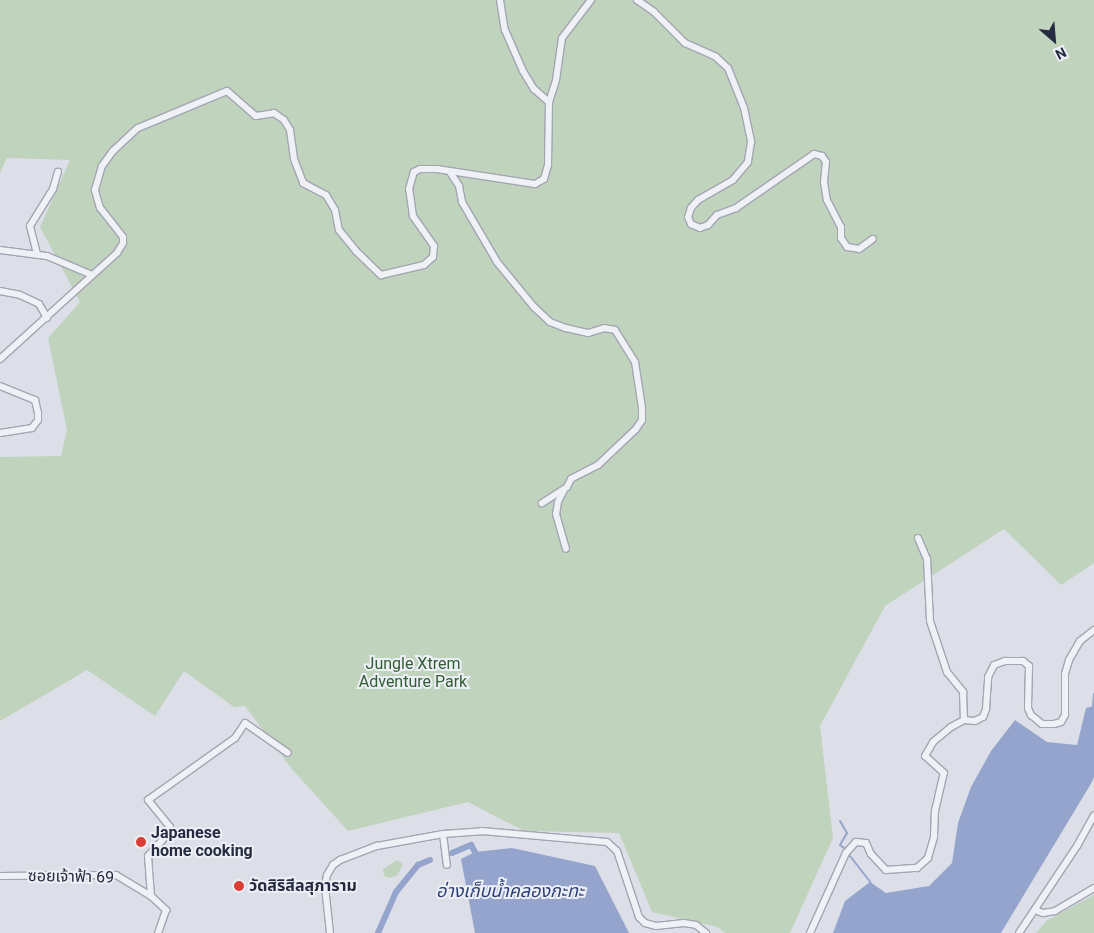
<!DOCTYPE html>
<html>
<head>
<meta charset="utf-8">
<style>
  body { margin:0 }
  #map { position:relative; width:1094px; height:933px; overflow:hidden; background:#dddfe8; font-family:Roboto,"Noto Sans Thai",sans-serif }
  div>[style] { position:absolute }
  .green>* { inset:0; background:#bfd3bd }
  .water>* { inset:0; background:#94a4cc }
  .stream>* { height:2px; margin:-1px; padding:0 1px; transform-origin:1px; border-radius:1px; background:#94a4cc }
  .canal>* { height:6px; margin:-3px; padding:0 3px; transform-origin:3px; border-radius:3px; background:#94a4cc }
  .roads { filter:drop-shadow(1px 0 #a2a5b2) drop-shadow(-1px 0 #a2a5b2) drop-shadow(0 1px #a2a5b2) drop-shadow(0 -1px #a2a5b2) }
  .street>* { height:6px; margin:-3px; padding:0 3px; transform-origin:3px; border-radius:3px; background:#f0f1f6 }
  .dots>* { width:14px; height:14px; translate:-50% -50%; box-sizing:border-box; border:2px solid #edeff6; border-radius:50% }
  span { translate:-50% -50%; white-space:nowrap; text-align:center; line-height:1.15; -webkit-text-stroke:4px #edeff6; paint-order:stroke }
  .park-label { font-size:16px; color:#315d32 }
  .poi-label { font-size:16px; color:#252a40; font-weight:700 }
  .left { translate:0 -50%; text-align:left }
  .street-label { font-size:16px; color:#252a40 }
  .water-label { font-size:18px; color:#2c3f78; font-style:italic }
  .north { position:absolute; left:1029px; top:15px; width:50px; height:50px; -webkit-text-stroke:4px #edeff6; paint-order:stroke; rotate:153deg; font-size:14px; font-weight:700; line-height:20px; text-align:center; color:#252a40 }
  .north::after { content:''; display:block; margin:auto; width:18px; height:22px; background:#252a40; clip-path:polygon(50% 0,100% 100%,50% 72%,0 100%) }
</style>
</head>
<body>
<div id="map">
  <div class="green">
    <div style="clip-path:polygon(0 0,1094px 0,1094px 563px,1061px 585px,1004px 529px,885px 606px,820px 726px,833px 838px,790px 933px,725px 933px,717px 927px,652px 912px,619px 833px,524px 831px,468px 802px,348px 831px,291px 768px,245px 706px,234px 707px,184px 671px,155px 716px,87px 670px,0 721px,0 457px,61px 456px,67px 430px,48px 338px,80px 302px,40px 227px,70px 160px,7px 158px,0 173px)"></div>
    <div style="clip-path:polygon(397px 860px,403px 864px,397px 876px,389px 878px,384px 876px,383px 869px)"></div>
    <div style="clip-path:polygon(1094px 895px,1094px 933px,1036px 933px,1046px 921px)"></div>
  </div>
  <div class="water">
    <div style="clip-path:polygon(1094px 706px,1094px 777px,1092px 782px,1001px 933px,833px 933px,845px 901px,870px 882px,886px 893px,929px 886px,952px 863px,958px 823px,971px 787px,991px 751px,1015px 720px,1047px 742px,1077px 745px,1086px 708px)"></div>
    <div style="clip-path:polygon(512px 848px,595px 866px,629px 933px,475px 933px,461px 859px,475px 852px)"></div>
  </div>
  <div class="stream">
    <div style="left:1093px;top:706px;width:12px;rotate:-85deg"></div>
    <div style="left:840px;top:821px;width:14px;rotate:60deg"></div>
    <div style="left:847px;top:833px;width:14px;rotate:120deg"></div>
    <div style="left:840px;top:845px;width:5px;rotate:37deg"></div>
    <div style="left:850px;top:856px;width:33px;rotate:52deg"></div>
  </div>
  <div class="canal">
    <div style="left:452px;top:853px;width:21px;rotate:-23deg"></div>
    <div style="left:471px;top:845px;width:8px;rotate:60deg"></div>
    <div style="left:378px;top:933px;width:45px;rotate:-66.3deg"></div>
    <div style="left:396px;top:892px;width:35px;rotate:-51deg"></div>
    <div style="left:418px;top:865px;width:13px;rotate:-23deg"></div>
  </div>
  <div class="roads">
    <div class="street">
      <div style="left:500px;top:0;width:30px;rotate:81deg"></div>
      <div style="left:505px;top:30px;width:45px;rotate:66.3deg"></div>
      <div style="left:523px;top:71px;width:21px;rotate:59deg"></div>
      <div style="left:534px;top:89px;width:20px;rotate:41deg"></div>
      <div style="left:637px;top:0;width:21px;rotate:35deg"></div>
      <div style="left:654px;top:12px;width:44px;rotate:45deg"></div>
      <div style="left:685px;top:43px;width:34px;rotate:24deg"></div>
      <div style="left:716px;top:57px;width:16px;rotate:43deg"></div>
      <div style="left:728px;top:68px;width:43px;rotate:68.2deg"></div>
      <div style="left:744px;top:108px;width:35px;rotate:78deg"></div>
      <div style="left:751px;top:142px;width:20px;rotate:99deg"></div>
      <div style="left:748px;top:162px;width:23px;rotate:130deg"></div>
      <div style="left:733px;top:180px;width:40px;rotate:150.3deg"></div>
      <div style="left:698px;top:200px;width:11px;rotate:131deg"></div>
      <div style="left:691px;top:208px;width:9px;rotate:108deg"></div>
      <div style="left:688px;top:217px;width:8px;rotate:67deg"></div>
      <div style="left:691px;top:224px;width:10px;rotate:24deg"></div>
      <div style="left:700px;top:228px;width:9px;rotate:-21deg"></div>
      <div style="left:708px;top:225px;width:13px;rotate:-48deg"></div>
      <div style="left:717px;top:215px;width:20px;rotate:-20deg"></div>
      <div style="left:736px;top:208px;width:95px;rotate:-34.7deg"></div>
      <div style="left:814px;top:154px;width:8px;rotate:14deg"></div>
      <div style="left:822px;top:156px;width:7px;rotate:56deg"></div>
      <div style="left:826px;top:162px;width:20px;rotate:96deg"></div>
      <div style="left:824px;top:182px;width:18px;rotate:81deg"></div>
      <div style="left:827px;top:200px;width:30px;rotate:63deg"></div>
      <div style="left:841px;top:227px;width:11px;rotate:90deg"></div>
      <div style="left:841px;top:238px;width:11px;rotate:56deg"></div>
      <div style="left:847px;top:247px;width:12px;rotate:9deg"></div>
      <div style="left:859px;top:249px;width:17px;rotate:-36deg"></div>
      <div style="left:450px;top:172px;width:17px;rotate:57deg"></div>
      <div style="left:459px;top:186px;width:16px;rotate:79deg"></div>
      <div style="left:462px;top:202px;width:69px;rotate:59.7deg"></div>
      <div style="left:497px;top:262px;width:58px;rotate:50.6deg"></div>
      <div style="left:534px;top:307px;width:22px;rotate:43deg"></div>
      <div style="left:550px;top:322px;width:17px;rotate:21deg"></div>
      <div style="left:566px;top:328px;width:23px;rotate:13deg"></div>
      <div style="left:588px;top:333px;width:17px;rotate:-17deg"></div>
      <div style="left:604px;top:328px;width:11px;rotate:10deg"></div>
      <div style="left:615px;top:330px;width:38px;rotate:58deg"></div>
      <div style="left:635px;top:362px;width:47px;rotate:81.3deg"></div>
      <div style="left:642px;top:408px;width:12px;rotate:90deg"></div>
      <div style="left:642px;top:420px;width:11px;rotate:124deg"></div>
      <div style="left:636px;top:429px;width:52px;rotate:136.5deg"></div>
      <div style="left:598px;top:465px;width:30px;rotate:153deg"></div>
      <div style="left:571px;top:479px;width:9px;rotate:117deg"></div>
      <div style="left:567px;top:487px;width:30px;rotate:147deg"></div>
      <div style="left:0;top:250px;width:47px;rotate:7.3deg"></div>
      <div style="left:47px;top:256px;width:49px;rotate:22.9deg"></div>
      <div style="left:37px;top:254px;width:29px;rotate:-104deg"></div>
      <div style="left:30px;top:226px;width:44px;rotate:-58.1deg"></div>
      <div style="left:53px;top:189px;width:18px;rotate:-74deg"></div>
      <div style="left:0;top:291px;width:20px;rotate:11deg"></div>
      <div style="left:20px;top:295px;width:21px;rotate:25deg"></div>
      <div style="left:39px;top:304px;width:16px;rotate:60deg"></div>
      <div style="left:0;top:359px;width:158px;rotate:-42.2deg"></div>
      <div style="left:117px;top:253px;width:12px;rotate:-59deg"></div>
      <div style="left:123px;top:243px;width:6px;rotate:-90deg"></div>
      <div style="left:123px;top:237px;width:37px;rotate:-128deg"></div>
      <div style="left:100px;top:208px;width:19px;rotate:-106deg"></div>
      <div style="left:95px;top:190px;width:25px;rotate:-74deg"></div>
      <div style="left:102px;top:166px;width:19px;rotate:-54deg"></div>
      <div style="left:113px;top:151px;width:34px;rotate:-43deg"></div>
      <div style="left:138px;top:128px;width:96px;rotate:-22.6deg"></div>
      <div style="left:227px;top:91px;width:38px;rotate:41deg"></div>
      <div style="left:256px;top:116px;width:18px;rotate:-9deg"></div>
      <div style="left:274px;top:113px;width:12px;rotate:35deg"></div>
      <div style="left:284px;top:120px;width:12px;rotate:59deg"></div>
      <div style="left:290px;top:130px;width:29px;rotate:82deg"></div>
      <div style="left:294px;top:159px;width:26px;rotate:69deg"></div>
      <div style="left:303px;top:183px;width:26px;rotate:28deg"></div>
      <div style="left:326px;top:195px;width:17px;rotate:59deg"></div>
      <div style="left:335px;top:210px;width:20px;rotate:79deg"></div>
      <div style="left:339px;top:230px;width:27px;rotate:51deg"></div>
      <div style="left:356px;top:251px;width:35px;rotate:44deg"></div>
      <div style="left:381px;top:275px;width:44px;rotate:-13.1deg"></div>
      <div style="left:424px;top:265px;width:12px;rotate:-42deg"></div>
      <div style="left:433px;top:257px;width:11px;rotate:-85deg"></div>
      <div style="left:434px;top:246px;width:37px;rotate:-125deg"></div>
      <div style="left:413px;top:216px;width:27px;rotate:-98deg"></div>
      <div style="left:409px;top:189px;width:18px;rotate:-74deg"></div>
      <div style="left:414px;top:172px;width:7px;rotate:-27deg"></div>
      <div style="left:420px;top:169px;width:17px"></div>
      <div style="left:437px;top:169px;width:99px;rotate:8.7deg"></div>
      <div style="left:535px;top:184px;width:10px;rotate:-29deg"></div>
      <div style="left:544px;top:179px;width:15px;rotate:-74deg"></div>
      <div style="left:548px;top:165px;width:63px;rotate:-89.1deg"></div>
      <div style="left:549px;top:102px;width:23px;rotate:-72deg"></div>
      <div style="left:556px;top:80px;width:42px;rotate:-81.9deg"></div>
      <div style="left:562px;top:38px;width:48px;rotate:-52.7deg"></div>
      <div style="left:0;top:386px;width:38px;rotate:22deg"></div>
      <div style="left:35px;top:400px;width:13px;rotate:77deg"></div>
      <div style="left:38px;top:413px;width:7px;rotate:90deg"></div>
      <div style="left:38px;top:420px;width:10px;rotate:127deg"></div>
      <div style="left:32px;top:428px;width:32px;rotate:171deg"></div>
      <div style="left:564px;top:490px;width:13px;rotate:117deg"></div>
      <div style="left:558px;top:502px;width:12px;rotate:99deg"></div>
      <div style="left:556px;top:514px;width:36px;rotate:74deg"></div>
      <div style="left:918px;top:538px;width:23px;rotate:67deg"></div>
      <div style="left:927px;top:559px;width:62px;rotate:87.2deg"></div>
      <div style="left:930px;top:621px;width:54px;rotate:71.6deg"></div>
      <div style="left:947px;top:672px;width:26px;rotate:51deg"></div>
      <div style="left:963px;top:692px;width:28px;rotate:88deg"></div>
      <div style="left:443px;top:834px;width:31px;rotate:83deg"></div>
      <div style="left:0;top:876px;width:116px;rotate:-0.5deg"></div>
      <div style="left:116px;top:875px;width:41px;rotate:31deg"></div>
      <div style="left:151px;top:896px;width:21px;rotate:43deg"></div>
      <div style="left:166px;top:910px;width:24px;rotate:109deg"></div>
      <div style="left:151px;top:896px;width:40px;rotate:-94.3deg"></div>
      <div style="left:148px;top:856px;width:31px;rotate:-48deg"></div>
      <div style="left:169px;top:833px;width:6px;rotate:-81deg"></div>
      <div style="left:170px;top:827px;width:35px;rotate:-129deg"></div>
      <div style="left:148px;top:800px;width:107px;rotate:-35.5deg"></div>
      <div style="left:235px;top:738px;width:18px;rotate:-56deg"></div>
      <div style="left:245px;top:723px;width:52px;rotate:34.9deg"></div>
      <div style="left:1035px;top:910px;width:9px;rotate:21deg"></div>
      <div style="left:1043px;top:913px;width:12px;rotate:-9deg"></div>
      <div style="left:1055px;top:911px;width:45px;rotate:-30.5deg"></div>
      <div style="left:330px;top:933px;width:47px;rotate:-96.1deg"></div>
      <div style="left:325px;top:886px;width:11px;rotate:-80deg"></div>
      <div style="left:327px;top:875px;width:12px;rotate:-59deg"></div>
      <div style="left:333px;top:865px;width:9px;rotate:-36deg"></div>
      <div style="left:340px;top:860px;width:40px;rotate:-21deg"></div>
      <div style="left:377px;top:846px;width:67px;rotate:-10.3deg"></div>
      <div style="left:443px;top:834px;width:39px;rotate:-4deg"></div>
      <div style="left:482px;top:831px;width:125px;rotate:5deg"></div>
      <div style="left:607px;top:842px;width:13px;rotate:42deg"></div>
      <div style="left:617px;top:851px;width:70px;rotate:71.6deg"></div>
      <div style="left:639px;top:917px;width:8px;rotate:45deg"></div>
      <div style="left:645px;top:923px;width:11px;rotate:15deg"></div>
      <div style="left:656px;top:926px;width:28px;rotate:-6deg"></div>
      <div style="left:684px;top:923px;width:12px;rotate:9deg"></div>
      <div style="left:696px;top:925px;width:13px;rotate:39deg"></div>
      <div style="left:810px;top:933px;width:88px;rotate:-65.8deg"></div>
      <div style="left:846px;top:853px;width:15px;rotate:-48deg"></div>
      <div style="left:856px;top:842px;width:10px;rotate:6deg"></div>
      <div style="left:866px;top:843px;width:12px;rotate:66deg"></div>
      <div style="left:871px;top:854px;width:22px;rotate:47deg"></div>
      <div style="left:886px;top:870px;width:31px;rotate:-4deg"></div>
      <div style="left:917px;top:868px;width:15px;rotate:-42deg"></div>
      <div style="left:928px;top:858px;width:22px;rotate:-74deg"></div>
      <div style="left:934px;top:837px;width:26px;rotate:-88deg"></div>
      <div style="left:935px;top:811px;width:39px;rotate:-77deg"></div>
      <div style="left:944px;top:773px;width:25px;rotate:-138deg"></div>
      <div style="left:925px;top:756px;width:16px;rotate:-60deg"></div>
      <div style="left:933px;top:742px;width:23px;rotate:-40deg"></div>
      <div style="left:951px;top:727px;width:15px;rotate:-28deg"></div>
      <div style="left:964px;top:720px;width:11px;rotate:5deg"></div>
      <div style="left:975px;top:721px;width:9px;rotate:-27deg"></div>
      <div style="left:983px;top:717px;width:9px;rotate:-69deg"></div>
      <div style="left:986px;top:709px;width:32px;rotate:-86deg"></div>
      <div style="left:988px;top:677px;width:13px;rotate:-63deg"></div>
      <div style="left:994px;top:665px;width:12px;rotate:-20deg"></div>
      <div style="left:1005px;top:661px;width:18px"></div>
      <div style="left:1023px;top:661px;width:8px;rotate:40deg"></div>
      <div style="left:1029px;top:666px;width:42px;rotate:91.4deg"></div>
      <div style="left:1028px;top:708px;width:8px;rotate:67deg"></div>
      <div style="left:1031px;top:715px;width:14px;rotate:39deg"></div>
      <div style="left:1042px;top:724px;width:12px"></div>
      <div style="left:1054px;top:724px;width:7px;rotate:-16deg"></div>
      <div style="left:1061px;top:722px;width:8px;rotate:-60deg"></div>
      <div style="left:1065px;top:715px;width:41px;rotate:-90deg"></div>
      <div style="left:1065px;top:674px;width:15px;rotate:-74deg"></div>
      <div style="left:1069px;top:660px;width:22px;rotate:-60deg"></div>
      <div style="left:1080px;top:641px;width:18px;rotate:-38deg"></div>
      <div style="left:1019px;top:933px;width:105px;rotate:-56.3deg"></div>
      <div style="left:1077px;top:846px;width:35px;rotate:-61deg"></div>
    </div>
  </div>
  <div class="dots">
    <div style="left:141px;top:842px;background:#da3d36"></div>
    <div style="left:239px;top:886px;background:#da3d36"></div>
  </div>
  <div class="park-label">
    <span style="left:413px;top:673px">Jungle Xtrem<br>Adventure Park</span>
  </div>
  <div class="poi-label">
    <span class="left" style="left:151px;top:842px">Japanese<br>home cooking</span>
    <span class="left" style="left:249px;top:886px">วัดสิริสีลสุภาราม</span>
  </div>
  <div class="street-label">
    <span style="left:71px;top:877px;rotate:1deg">ซอยเจ้าฟ้า 69</span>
  </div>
  <div class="water-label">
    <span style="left:510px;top:891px">อ่างเก็บน้ำคลองกะทะ</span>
  </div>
  <div class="north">N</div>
</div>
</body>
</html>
